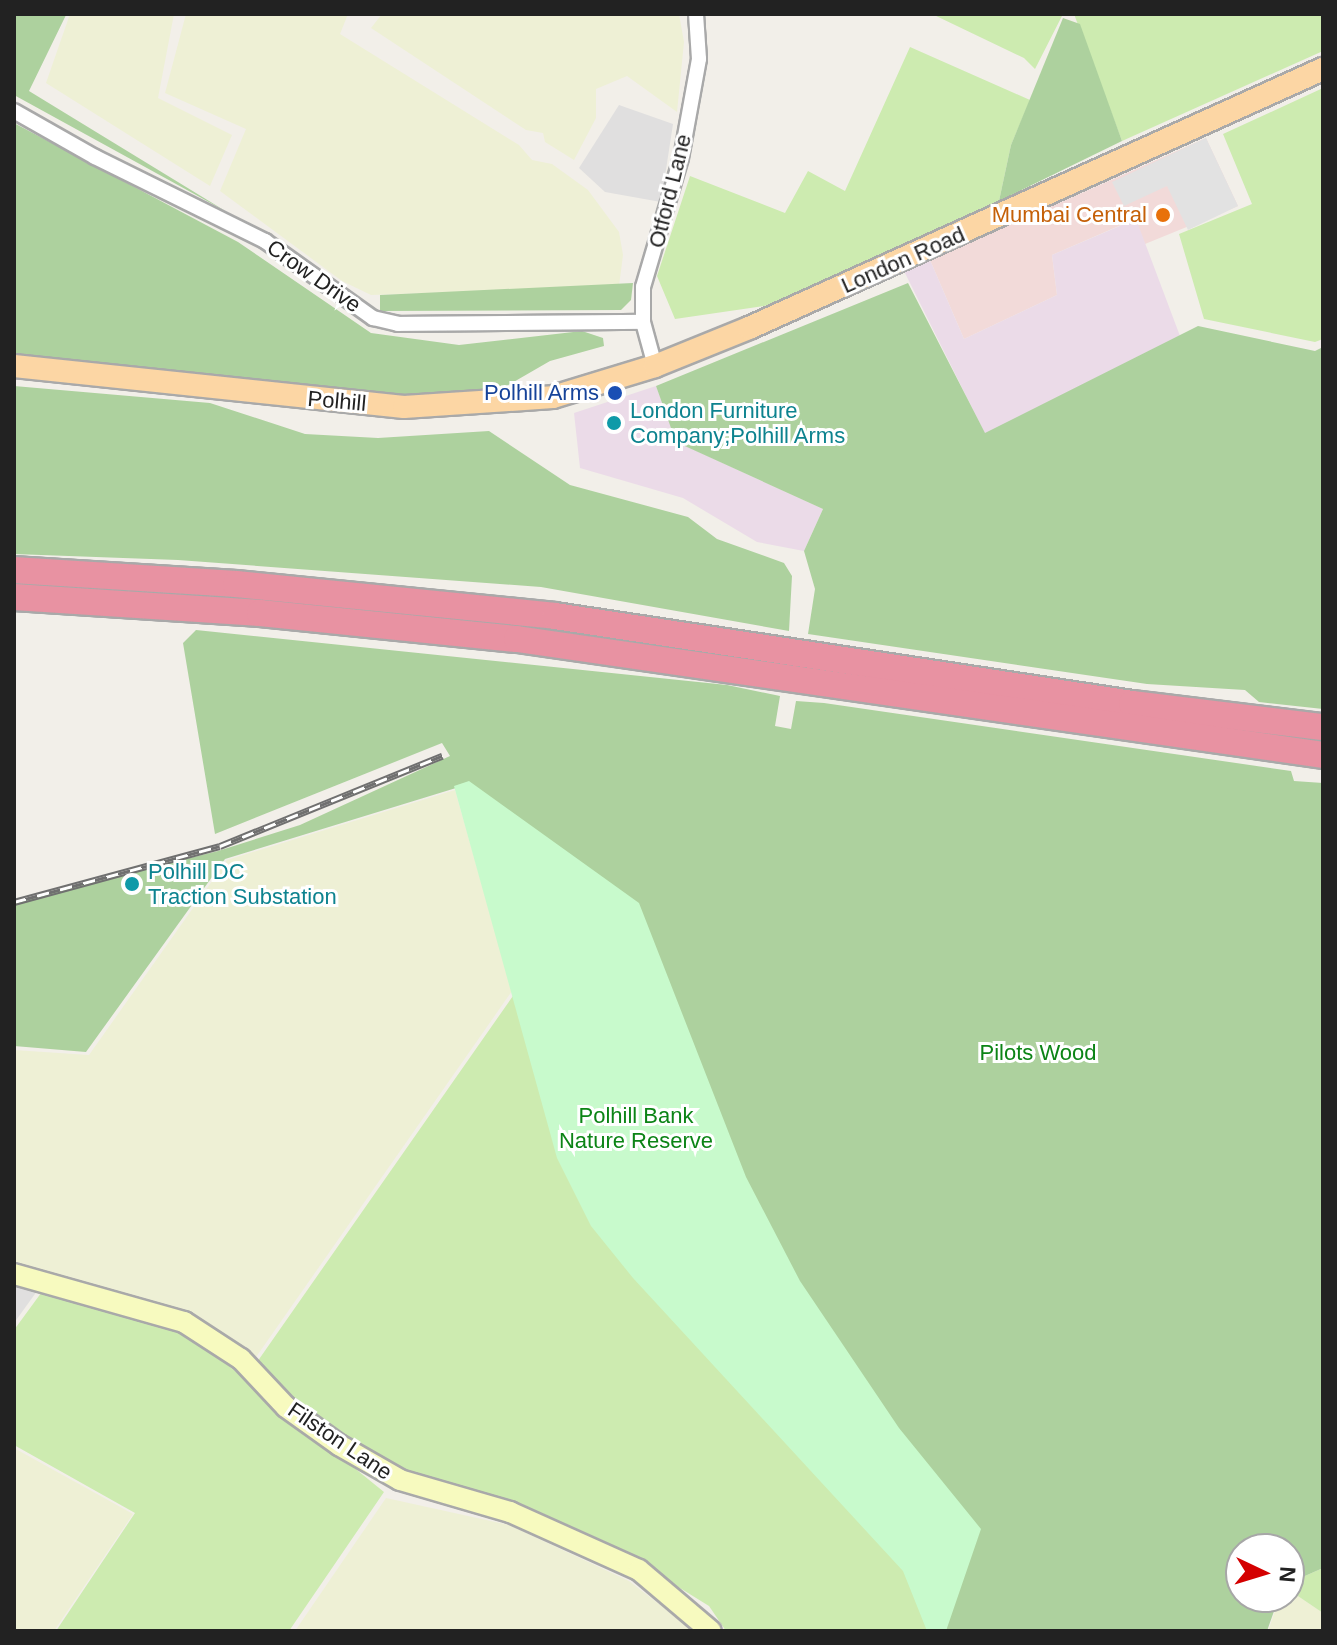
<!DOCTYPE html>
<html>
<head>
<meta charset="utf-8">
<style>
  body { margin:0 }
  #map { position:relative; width:1337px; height:1645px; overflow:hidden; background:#f2efe9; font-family:Helvetica,sans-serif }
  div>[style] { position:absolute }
  .residential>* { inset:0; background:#e0dfdf }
  .commercial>* { inset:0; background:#f2dad9 }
  .industrial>* { inset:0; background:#ebdbe8 }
  .farmland>* { inset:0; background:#eef0d5 }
  .grass>* { inset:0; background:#cdebb0 }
  .forest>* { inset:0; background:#add19e }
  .park>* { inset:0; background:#c8facc }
  .parking>* { inset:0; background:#e2e2e2 }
  .roads { filter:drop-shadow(2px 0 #a9a9a9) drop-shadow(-2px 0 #a9a9a9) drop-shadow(0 2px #a9a9a9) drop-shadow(0 -2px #a9a9a9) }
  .street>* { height:14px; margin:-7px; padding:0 7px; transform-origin:7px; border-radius:7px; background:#fff }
  .secondary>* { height:20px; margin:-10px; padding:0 10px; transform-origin:10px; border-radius:10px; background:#f7fabf }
  .primary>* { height:22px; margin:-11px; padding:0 11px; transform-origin:11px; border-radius:11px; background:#fcd6a4 }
  .highway>* { height:26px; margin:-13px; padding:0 13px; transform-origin:13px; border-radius:13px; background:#e892a2 }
  .rail>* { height:7px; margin-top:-3.5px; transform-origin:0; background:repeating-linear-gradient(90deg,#fff 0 12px,#707070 0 24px); box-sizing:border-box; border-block:2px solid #707070 }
  .dots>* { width:22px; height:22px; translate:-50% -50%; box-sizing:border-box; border:4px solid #fff; border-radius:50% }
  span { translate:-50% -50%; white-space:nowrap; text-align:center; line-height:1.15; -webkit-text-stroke:6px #fff; paint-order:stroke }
  .street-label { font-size:22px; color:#222 }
  .food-label { font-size:22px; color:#c56008 }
  .right { translate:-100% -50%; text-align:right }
  .transit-label { font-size:22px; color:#164399 }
  .culture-label { font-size:22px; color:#0d838f }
  .left { translate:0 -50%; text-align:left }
  .park-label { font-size:22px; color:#0c8416 }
  .frame { position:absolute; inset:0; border:16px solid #222; pointer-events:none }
  .north { position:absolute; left:1225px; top:1533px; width:80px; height:80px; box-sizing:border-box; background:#fff; border:2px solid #a7a7a7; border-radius:50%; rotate:94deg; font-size:22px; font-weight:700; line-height:32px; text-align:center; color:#222 }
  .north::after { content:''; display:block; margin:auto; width:28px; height:36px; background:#d40000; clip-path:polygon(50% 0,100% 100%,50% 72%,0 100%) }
</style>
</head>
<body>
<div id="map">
  <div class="residential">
    <div style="clip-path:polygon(619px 105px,673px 124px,661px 202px,605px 192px,579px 168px)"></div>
    <div style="clip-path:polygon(14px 1279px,40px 1287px,14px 1323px)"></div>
  </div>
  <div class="commercial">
    <div style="clip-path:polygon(1206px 138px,1238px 206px,1145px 244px,1135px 219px,1052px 255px,1057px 295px,964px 339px,930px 260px)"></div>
  </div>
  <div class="industrial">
    <div style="clip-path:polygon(1136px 219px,1180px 336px,985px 434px,904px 271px,930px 260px,964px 339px,1057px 295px,1052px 255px)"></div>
    <div style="clip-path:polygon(656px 386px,677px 442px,823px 509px,804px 551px,757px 542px,683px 498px,580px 468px,574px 413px)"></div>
  </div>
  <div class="farmland">
    <div style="clip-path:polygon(70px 14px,174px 14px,158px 98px,232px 135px,210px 186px,46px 83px)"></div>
    <div style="clip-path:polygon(186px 14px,348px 14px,340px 34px,519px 145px,532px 160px,552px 164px,588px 190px,619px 232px,623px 255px,619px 286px,371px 295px,342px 281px,220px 191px,246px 129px,165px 93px)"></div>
    <div style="clip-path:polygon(382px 14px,679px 14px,684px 42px,677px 112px,627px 76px,596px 89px,596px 118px,574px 160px,545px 142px,543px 133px,526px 130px,371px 28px)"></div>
    <div style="clip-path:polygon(455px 790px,512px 991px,254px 1360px,189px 1314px,14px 1262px,14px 1050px,89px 1055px,227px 860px)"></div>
    <div style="clip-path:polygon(14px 1448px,133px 1514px,54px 1631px,14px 1631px)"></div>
    <div style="clip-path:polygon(386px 1498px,509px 1525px,629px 1581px,694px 1631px,295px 1631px)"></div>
    <div style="clip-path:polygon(1289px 1590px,1323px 1613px,1323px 1631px,1268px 1631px,1280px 1597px,1289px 1597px)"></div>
  </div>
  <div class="grass">
    <div style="clip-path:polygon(932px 14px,1063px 14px,1035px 69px,1024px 58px)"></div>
    <div style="clip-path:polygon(1074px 14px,1323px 14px,1323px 51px,1122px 141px)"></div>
    <div style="clip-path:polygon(910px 47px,1030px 100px,1011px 145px,999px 201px,777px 304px,675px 319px,657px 276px,690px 176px,785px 213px,808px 171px,845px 191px)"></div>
    <div style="clip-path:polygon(1323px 88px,1323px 339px,1315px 342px,1204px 319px,1179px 234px,1252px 204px,1223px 134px)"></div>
    <div style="clip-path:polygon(457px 788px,942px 1631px,726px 1631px,709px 1606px,604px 1541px,513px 1501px,400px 1472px,295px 1404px,255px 1365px,515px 993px)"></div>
    <div style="clip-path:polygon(44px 1289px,182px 1328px,384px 1492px,289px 1631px,56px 1631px,135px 1513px,14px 1445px,14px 1330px)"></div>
    <div style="clip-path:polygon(1323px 1568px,1323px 1613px,1289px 1590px,1289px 1583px)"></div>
  </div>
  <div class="forest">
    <div style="clip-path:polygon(14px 14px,66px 15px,29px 91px,227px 212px,14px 95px)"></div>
    <div style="clip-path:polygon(1063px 18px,1080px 24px,1122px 141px,999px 201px,1011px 145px)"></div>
    <div style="clip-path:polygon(14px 123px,238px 242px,371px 333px,459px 345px,582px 331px,603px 338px,604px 346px,550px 361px,491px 395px,427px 397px,14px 354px)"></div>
    <div style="clip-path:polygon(633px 283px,631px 300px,621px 310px,380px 311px,380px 295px)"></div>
    <div style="clip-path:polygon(908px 283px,985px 433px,1198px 326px,1315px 351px,1323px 347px,1323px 709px,1259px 702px,1245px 690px,1147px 684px,808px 634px,815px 589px,804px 551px,823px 509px,676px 442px,656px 386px)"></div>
    <div style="clip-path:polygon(14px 386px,210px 403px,305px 434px,378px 438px,489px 431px,570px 485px,688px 517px,717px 539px,784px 563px,792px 576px,789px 631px,541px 587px,178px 560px,14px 554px)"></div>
    <div style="clip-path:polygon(196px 630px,727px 685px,780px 696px,775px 726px,791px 729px,796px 701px,824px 703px,1291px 771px,1294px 781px,1323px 783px,1323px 1568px,1289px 1583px,1289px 1549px,1241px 1549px,1241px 1597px,1279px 1597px,1267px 1631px,942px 1631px,897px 1430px,469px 784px,225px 859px,86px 1052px,14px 1046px,14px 902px,218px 851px,300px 825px,450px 756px,442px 743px,215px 834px,183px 643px)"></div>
  </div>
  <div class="park">
    <div style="clip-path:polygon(469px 781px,639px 903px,746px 1177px,800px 1281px,899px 1428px,981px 1529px,946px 1631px,927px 1631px,903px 1571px,633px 1278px,591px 1226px,557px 1158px,454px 786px)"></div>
  </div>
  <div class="parking">
    <div style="clip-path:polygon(1206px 138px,1238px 206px,1188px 230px,1167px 186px,1124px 206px,1112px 182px)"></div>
  </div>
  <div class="roads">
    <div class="street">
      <div style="left:14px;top:111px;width:93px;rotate:29.6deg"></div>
      <div style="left:95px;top:157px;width:190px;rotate:26.3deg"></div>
      <div style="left:265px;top:241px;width:133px;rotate:35.5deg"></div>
      <div style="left:373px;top:318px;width:26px;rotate:13deg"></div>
      <div style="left:398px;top:324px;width:245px;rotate:-0.5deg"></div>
      <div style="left:655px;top:366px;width:46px;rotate:-105.3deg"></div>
      <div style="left:643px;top:322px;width:35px;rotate:-90deg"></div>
      <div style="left:643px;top:287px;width:134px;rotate:-73.6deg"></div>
      <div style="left:681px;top:158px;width:101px;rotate:-79.7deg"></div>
      <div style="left:699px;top:59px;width:45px;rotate:-93.8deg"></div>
    </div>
    <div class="secondary">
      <div style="left:14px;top:1274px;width:177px;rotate:15.8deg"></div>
      <div style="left:184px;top:1322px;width:68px;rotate:33deg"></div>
      <div style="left:241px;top:1359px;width:66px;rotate:46.8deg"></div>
      <div style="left:286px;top:1407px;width:65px;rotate:35.6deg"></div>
      <div style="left:339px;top:1445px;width:70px;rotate:29.8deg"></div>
      <div style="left:400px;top:1480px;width:115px;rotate:16.2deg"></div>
      <div style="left:510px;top:1512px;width:141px;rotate:24.2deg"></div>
      <div style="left:639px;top:1570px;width:94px;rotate:40.3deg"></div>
    </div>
    <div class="primary">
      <div style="left:14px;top:366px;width:392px;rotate:6deg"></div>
      <div style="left:404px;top:407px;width:149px;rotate:-3.8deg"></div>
      <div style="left:553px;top:397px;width:107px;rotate:-16.9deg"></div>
      <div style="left:655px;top:366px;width:101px;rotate:-22deg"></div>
      <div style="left:749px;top:328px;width:630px;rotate:-24.29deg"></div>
    </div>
    <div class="highway">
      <div style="left:14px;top:570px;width:222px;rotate:3.6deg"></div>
      <div style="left:236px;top:584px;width:321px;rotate:5.7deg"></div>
      <div style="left:555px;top:616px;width:584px;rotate:8.67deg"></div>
      <div style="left:1132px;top:704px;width:192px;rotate:6.9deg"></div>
      <div style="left:14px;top:597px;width:247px;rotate:3.7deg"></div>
      <div style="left:260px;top:613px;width:258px;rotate:5.8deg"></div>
      <div style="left:517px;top:639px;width:814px;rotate:8.19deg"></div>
    </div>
  </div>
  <div class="rail">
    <div style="left:14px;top:902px;width:213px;rotate:-15.2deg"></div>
    <div style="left:220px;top:846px;width:240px;rotate:-22.1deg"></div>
  </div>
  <div class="dots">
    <div style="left:1163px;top:215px;background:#e8710a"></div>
    <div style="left:615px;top:393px;background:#1a4fb4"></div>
    <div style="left:614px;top:423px;background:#0f9aa8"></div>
    <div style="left:132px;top:884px;background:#0f9aa8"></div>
  </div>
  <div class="street-label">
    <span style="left:670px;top:191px;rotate:-76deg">Otford Lane</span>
    <span style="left:903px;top:260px;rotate:-24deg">London Road</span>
    <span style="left:314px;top:276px;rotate:35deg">Crow Drive</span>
    <span style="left:337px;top:401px;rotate:5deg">Polhill</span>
    <span style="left:340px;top:1441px;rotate:34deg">Filston Lane</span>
  </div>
  <div class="food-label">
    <span class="right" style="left:1147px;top:215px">Mumbai Central</span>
  </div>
  <div class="transit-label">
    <span class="right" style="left:599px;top:393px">Polhill Arms</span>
  </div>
  <div class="culture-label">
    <span class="left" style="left:630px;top:423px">London Furniture<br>Company;Polhill Arms</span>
    <span class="left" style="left:148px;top:884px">Polhill DC<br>Traction Substation</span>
  </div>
  <div class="park-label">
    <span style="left:1038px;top:1053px">Pilots Wood</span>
    <span style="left:636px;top:1128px">Polhill Bank<br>Nature Reserve</span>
  </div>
  <div class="frame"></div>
  <div class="north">N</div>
</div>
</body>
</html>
